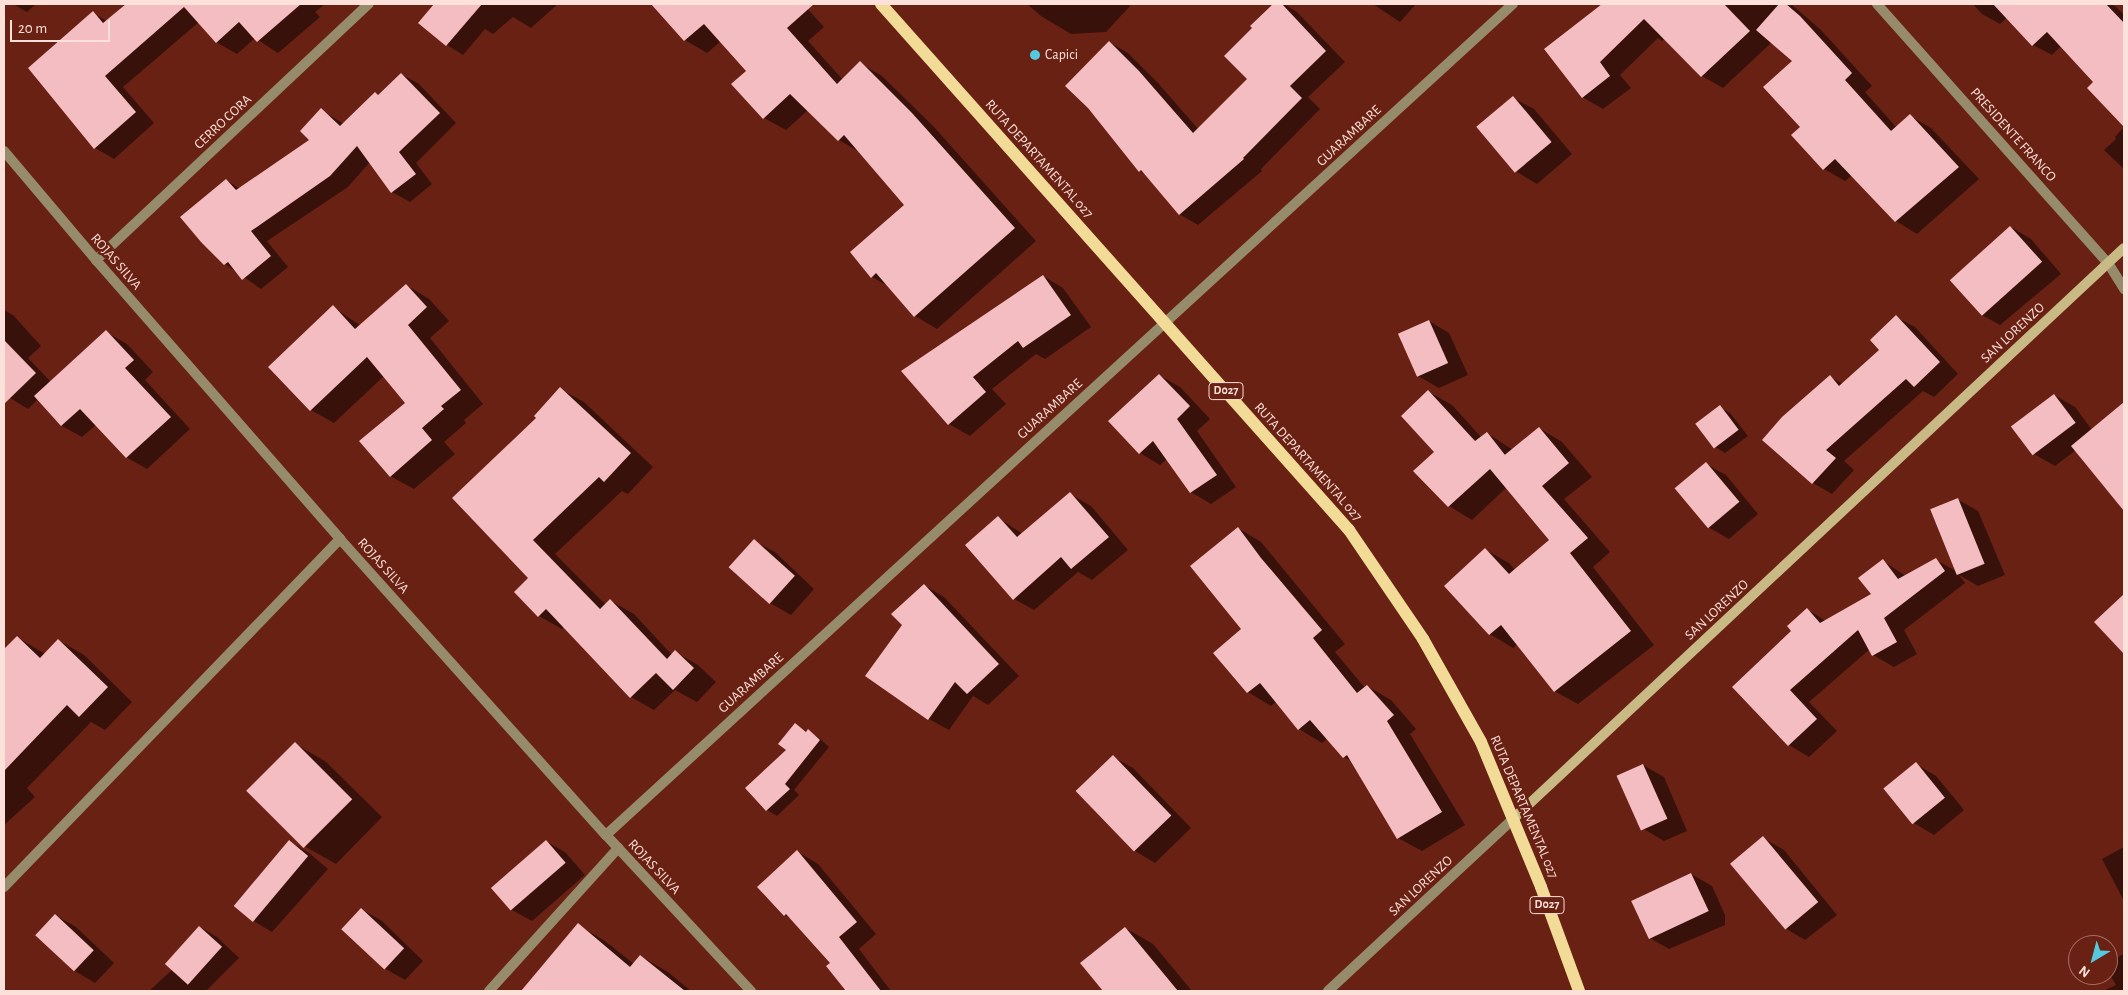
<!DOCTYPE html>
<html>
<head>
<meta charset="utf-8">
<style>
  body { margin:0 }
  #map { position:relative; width:2128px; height:995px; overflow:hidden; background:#692113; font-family:"Alegreya Sans",sans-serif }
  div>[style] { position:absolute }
  .shadow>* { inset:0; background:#0007 }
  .building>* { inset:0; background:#f3bdc2; transform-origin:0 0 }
  .street>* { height:10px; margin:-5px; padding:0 5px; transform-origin:5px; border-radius:5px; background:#968c6b }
  .secondary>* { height:10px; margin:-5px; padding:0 5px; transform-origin:5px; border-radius:5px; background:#c9b984 }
  .primary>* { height:12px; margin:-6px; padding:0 6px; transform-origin:6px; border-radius:6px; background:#f1db96 }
  .dots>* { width:14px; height:14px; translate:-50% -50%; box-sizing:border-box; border:2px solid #692113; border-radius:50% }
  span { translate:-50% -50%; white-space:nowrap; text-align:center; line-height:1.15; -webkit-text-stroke:5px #692113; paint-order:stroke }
  .shield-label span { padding:1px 4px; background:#692113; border:1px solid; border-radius:4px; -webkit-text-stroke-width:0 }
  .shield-label { font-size:12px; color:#fce0da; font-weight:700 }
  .poi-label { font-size:14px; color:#fce0da }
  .left { translate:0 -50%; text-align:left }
  .street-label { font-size:14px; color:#fce0da }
  .frame { position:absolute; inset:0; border:5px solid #fce0da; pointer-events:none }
  .north { position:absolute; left:2068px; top:935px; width:50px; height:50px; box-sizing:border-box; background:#692113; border:1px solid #a46d63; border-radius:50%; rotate:217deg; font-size:14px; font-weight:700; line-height:20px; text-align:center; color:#fce0da }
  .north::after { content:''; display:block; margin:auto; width:18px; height:22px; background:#56c9e0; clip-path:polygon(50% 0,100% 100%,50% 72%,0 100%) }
  .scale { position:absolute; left:10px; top:20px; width:100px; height:22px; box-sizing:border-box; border:2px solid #fce0da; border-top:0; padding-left:6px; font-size:15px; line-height:18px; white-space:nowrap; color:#fce0da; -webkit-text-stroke:4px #692113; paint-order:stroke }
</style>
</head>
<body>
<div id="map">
  <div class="shadow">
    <div style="clip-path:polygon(13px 4px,36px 4px,27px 12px)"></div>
    <div style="clip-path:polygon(128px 4px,325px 4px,315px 12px,320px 17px,278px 53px,255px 38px,237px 54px,216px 42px,199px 22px,123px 87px,154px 123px,114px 159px,95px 148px,93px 13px,107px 21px)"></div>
    <div style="clip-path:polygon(436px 4px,558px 4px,531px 28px,513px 17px,493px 34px,485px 29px,463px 55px,447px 45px,420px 23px)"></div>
    <div style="clip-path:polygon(653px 4px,803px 4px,824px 27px,808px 41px,843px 80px,860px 63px,882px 76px,934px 127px,1036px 241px,937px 329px,915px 316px,890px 287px,872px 277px,906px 206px,861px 153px,839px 140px,808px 110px,786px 130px,764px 118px,747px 71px,721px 41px,707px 53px,685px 40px)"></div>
    <div style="clip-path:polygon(1027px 4px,1130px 4px,1130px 6px,1106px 32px,1071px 34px,1041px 16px)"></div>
    <div style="clip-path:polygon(1275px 4px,1284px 4px,1297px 12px,1345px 62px,1308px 97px,1320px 109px,1261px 169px,1262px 171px,1198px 225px,1179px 214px,1145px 174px,1140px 171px,1109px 42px,1128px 53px,1158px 83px,1199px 130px,1249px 79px,1254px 28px,1252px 26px)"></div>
    <div style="clip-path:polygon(1373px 4px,1416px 4px,1400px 22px)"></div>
    <div style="clip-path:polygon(1604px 4px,1791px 4px,1821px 30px,1872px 86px,1865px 92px,1897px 128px,1910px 116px,1931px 128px,1979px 179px,1917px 234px,1896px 221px,1852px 175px,1845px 181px,1824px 169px,1793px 135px,1802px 127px,1794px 61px,1772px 42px,1723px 88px,1702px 76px,1665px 38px,1662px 41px,1658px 38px,1620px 75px,1631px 88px,1603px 109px,1582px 97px,1545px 49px)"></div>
    <div style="clip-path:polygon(1973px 4px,2111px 4px,2116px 7px,2124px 15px,2124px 125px,2089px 88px,2095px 82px,2061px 46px,2052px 55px,2033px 45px,2007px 18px,2000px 24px,1982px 14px)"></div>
    <div style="clip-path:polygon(401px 74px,419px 84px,456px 123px,416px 163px,432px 184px,410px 202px,392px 192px,370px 162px,348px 187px,267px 241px,288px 267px,261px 289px,225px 264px,202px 241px,226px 180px,240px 189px,311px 140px,321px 110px,344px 124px)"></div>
    <div style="clip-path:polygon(1513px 98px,1534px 109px,1572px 154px,1537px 184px,1517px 172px)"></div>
    <div style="clip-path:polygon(2124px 127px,2124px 169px,2104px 150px,2116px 139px,2115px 137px)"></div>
    <div style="clip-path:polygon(2011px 227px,2031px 239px,2061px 274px,2000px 325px,1980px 314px)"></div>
    <div style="clip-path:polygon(1043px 276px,1063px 288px,1091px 327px,1045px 359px,1036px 354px,992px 389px,1006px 404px,970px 436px,949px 424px,903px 371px)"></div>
    <div style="clip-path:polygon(406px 285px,429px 299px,449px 321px,430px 338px,483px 404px,464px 420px,466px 423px,444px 442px,455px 454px,414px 489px,390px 476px,407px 403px,384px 376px,334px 423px,311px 410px,270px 367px,333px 307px,361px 326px)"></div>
    <div style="clip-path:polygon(4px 310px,13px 315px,41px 346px,28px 358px,51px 382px,106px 332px,127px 344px,153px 372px,145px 380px,190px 429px,147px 469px,126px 457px,96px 425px,82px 437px,62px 426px,38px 399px,28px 409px,10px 398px,4px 392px)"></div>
    <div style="clip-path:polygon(1896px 317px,1915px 327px,1958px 374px,1934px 397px,1923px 391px,1844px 461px,1854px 470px,1832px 494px,1813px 483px,1764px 440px,1830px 377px,1843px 384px,1881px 350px)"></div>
    <div style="clip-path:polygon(1429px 321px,1449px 333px,1468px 375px,1439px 388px,1418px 376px)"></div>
    <div style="clip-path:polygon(1159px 375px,1180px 387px,1210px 419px,1197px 431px,1236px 487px,1211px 504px,1191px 492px,1167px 459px,1160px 465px,1140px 453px)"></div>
    <div style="clip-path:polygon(560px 389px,584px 402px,653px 467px,628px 494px,622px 491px,555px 554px,606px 605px,611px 601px,634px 614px,672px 655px,675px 652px,698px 665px,716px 682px,697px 702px,675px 690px,654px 710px,631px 697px,564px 627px,562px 629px,539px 616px,530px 578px,538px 418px)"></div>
    <div style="clip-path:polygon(1429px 392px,1452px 405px,1481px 437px,1487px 433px,1513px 450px,1539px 428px,1562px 442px,1592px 477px,1564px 499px,1610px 552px,1593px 567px,1654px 645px,1578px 704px,1554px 691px,1518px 644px,1513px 648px,1490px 634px,1446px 586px,1486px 550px,1509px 563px,1515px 570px,1551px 540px,1507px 487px,1472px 520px,1449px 506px,1436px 452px)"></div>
    <div style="clip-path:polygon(2054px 395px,2075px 407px,2092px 430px,2124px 404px,2124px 502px,2113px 495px,2076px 450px,2055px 466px,2034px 454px)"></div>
    <div style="clip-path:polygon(1720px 407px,1730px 413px,1748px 436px,1725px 453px,1715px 447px)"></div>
    <div style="clip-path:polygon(1706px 464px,1726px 475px,1758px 514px,1729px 539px,1708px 527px)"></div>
    <div style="clip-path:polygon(1070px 494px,1091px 506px,1128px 550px,1092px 580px,1078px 572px,1034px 610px,1014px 599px,998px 518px,1023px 534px)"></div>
    <div style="clip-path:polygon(1957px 499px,1978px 511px,2005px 575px,1978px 586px,1959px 575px,1965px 583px,1904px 630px,1917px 654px,1894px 667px,1873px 655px,1870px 649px,1809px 702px,1837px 731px,1809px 757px,1789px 745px,1734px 687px,1793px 631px,1808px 610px,1826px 621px,1873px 595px,1883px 561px,1906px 576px,1936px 560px,1956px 571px)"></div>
    <div style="clip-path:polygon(1238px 528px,1261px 542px,1345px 644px,1335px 652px,1365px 688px,1367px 686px,1391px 700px,1416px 729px,1410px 734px,1465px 825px,1422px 851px,1398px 838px,1353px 762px,1344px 757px,1328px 738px,1322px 743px,1299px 729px,1276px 702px,1271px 706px,1248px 692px)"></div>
    <div style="clip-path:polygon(754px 541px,775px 552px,814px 589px,791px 615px,770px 603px)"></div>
    <div style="clip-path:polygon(924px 585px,944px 597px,1019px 676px,988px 705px,973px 696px,949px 730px,929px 719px,903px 625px)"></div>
    <div style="clip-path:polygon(2124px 595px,2124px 652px,2096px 622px)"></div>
    <div style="clip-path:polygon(17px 637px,45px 654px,58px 640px,84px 655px,132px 702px,105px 730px,91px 722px,27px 788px,35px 797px,4px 825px,4px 651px)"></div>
    <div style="clip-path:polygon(795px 725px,818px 737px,829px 747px,794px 790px,799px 795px,777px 816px,767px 810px,747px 788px,788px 750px)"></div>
    <div style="clip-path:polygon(295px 744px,325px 761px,382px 817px,336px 864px,306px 847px,249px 791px)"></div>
    <div style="clip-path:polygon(1113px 757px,1133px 768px,1191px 828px,1155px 863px,1135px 851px)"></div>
    <div style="clip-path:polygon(1916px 764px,1936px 776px,1964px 810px,1934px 835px,1914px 823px)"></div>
    <div style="clip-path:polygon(1643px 765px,1664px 777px,1687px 831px,1664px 841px,1644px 829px)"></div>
    <div style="clip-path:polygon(1763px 838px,1784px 850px,1837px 915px,1805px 940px,1785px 928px,1732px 864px)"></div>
    <div style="clip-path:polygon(289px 841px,309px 853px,328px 869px,272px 932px,252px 920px)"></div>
    <div style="clip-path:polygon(546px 841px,566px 853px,585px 875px,532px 921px,512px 910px)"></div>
    <div style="clip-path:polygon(2124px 847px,2124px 901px,2102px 859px)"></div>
    <div style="clip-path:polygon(798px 852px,818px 864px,876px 934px,859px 949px,891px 991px,847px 991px,828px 966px,832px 963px,793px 920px,785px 915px)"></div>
    <div style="clip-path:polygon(1691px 874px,1712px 886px,1725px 915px,1725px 925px,1669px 949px,1648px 937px)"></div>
    <div style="clip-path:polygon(361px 909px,382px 921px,423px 961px,405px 980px,384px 968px)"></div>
    <div style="clip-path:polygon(55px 915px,76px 927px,114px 963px,95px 983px,75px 971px)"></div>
    <div style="clip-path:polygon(578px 925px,605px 941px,634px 964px,640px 956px,668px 972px,691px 991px,523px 991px)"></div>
    <div style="clip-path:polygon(200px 927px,217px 937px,239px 958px,206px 991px,149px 991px,173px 969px)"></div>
    <div style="clip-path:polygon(1125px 928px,1153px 944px,1192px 991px,1105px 991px,1082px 963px)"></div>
    <div style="clip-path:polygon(2124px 954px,2124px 991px,2103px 991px,2116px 985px,2108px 971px,2108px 962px)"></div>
  </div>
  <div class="building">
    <div style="clip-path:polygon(126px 4px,301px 4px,257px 42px,239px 22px,216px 43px,184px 7px,105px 76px,136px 112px,94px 149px,28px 68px,93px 11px,103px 23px)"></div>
    <div style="clip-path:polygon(434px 4px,482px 4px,446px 46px,418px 23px)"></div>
    <div style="clip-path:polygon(651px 4px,814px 4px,787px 28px,837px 84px,860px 61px,912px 113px,1015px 228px,914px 317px,876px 273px,871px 278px,850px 252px,904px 205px,844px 135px,838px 141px,790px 94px,763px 119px,731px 84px,746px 71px,704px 24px,684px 41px)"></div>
    <div style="clip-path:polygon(1273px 4px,1282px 4px,1326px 51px,1290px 86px,1302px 98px,1243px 158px,1244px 159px,1179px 215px,1141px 170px,1139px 172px,1088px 108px,1065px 86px,1109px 41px,1139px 71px,1193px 133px,1247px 79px,1224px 56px,1252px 28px,1250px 26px)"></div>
    <div style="clip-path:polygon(1602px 4px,1724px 4px,1750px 31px,1701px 77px,1644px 19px,1600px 62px,1610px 76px,1582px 98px,1544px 49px)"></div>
    <div style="clip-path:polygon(1779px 4px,1786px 4px,1800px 16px,1852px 73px,1845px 80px,1891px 131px,1910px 114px,1959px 167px,1895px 222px,1835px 159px,1823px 170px,1791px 135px,1800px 127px,1763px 87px,1792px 61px,1756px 30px)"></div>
    <div style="clip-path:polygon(1993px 4px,2106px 4px,2124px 23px,2124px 127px,2087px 88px,2093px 82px,2047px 32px,2032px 46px)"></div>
    <div style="clip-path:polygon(401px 73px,440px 113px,399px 152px,416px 174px,391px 193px,357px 146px,330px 176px,251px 231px,271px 256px,242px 280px,228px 262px,224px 265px,201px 242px,180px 217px,226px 179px,236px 190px,309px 140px,300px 131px,321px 108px,340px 126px,375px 92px,378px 95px)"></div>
    <div style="left:1513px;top:96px;width:60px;height:48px;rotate:50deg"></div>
    <div style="left:2010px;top:226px;width:48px;height:81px;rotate:48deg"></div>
    <div style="clip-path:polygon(1043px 275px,1071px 315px,1023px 348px,1018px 341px,973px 377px,986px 392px,948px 425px,901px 371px)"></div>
    <div style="clip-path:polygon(406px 284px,427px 307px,408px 325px,461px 390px,441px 406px,444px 409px,422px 428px,432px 440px,390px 477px,359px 441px,405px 403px,367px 357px,310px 411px,268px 367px,333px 305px,355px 329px)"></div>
    <div style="clip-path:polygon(1896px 315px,1940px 362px,1914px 387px,1906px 379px,1826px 450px,1836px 458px,1812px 484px,1762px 440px,1782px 417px,1830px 375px,1839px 386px,1879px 350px,1870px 340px)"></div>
    <div style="left:1429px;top:320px;width:47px;height:34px;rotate:66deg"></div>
    <div style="clip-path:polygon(106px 330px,134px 360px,125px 368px,171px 417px,126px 458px,80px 409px,61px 426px,34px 396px)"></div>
    <div style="clip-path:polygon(4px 340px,36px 373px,4px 404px)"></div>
    <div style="clip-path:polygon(1159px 374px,1190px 406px,1177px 419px,1217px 475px,1190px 493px,1153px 441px,1139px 454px,1108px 421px)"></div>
    <div style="clip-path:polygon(560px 387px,631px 453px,604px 482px,599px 477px,533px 540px,600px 609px,610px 599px,667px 659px,675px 650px,694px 668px,673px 690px,656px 673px,630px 698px,546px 609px,538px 617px,514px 592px,528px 578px,452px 498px,536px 418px,534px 416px)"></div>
    <div style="clip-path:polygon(1428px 390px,1475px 441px,1487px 432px,1505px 455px,1501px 458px,1539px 427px,1569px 463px,1542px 486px,1588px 538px,1570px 553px,1631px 631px,1554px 692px,1501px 625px,1489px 635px,1444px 586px,1485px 548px,1509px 574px,1549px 540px,1490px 469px,1448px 507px,1413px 471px,1434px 452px,1401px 416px)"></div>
    <div style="left:2054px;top:394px;width:36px;height:54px;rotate:53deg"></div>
    <div style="clip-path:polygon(2124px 402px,2124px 511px,2071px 446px)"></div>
    <div style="left:1720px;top:405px;width:31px;height:31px;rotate:53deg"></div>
    <div style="left:1706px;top:462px;width:52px;height:41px;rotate:50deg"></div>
    <div style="clip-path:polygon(1070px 492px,1109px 537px,1071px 569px,1061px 557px,1013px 600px,965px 545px,998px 516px,1017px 537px)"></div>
    <div style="left:1958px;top:498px;width:71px;height:30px;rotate:68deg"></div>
    <div style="clip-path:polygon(1238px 527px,1261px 558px,1322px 630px,1313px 638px,1357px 693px,1367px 685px,1394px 715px,1387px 721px,1442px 812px,1397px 839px,1347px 755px,1343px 758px,1310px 720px,1298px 730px,1260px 683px,1247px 693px,1213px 653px,1241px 629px,1190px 566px)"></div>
    <div style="left:754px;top:539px;width:55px;height:38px;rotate:42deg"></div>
    <div style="clip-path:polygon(1936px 558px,1945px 571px,1884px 618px,1897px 642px,1872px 656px,1858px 630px,1790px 690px,1817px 719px,1788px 746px,1732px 687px,1791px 631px,1787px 626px,1807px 608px,1820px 623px,1871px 594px,1858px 578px,1883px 559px,1898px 579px)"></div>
    <div style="clip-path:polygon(924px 584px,999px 664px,967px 694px,955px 682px,928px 720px,865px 676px,902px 625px,891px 614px)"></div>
    <div style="clip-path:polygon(2124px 594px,2124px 654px,2094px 622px)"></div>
    <div style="clip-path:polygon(17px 636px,40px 658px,58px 639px,108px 687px,79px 717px,67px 705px,4px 771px,4px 649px)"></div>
    <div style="clip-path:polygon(795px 723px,806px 732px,808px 729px,820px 740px,785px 784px,790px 789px,766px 811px,745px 788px,786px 750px,778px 744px)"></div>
    <div style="left:295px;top:742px;width:81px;height:69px;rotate:45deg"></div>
    <div style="left:1113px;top:755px;width:84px;height:52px;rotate:46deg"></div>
    <div style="left:1916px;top:762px;width:46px;height:42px;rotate:51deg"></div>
    <div style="left:1643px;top:764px;width:60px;height:29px;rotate:66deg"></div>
    <div style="left:1763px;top:836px;width:86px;height:43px;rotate:50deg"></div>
    <div style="left:289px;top:840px;width:25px;height:86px;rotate:40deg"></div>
    <div style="left:546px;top:840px;width:30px;height:73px;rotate:49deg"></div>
    <div style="clip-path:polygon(797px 850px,857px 922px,839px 937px,881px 991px,846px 991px,826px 966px,830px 963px,786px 914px,784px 916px,757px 887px)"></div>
    <div style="left:1691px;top:873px;width:42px;height:66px;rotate:65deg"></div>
    <div style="left:361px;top:908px;width:59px;height:29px;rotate:43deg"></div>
    <div style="left:55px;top:914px;width:53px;height:29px;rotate:43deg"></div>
    <div style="clip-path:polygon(578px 923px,630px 967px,640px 955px,685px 991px,521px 991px)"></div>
    <div style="left:199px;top:926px;width:31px;height:51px;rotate:42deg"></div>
    <div style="clip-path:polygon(1125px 927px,1178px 991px,1103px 991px,1080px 963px)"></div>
  </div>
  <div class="street">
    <div style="left:1877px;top:4px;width:347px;rotate:48.3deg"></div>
    <div style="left:2108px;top:263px;width:31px;rotate:58deg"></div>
    <div style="left:4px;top:151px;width:143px;rotate:49.8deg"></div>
    <div style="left:96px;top:260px;width:371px;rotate:48.8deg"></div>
    <div style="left:340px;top:539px;width:398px;rotate:48.1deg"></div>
    <div style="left:606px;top:835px;width:213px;rotate:47.1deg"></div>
    <div style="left:96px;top:260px;width:374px;rotate:-43.2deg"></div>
    <div style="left:606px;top:835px;width:1230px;rotate:-42.5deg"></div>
    <div style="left:4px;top:887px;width:484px;rotate:-46deg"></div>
    <div style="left:489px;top:991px;width:193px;rotate:-47.9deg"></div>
    <div style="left:1328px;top:991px;width:253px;rotate:-42.9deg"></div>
  </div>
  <div class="secondary">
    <div style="left:1513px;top:819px;width:836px;rotate:-43.06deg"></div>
  </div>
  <div class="primary">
    <div style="left:881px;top:4px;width:704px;rotate:48.34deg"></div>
    <div style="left:1349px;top:530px;width:132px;rotate:55.8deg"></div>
    <div style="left:1423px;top:639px;width:118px;rotate:60.6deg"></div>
    <div style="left:1481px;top:742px;width:157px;rotate:67.5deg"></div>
    <div style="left:1541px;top:887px;width:111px;rotate:69.9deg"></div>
  </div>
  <div class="dots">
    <div style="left:1035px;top:55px;background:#56c9e0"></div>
  </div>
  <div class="shield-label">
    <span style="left:1226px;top:391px">D027</span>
    <span style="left:1547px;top:905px">D027</span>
  </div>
  <div class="poi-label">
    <span class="left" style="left:1045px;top:55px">Capici</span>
  </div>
  <div class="street-label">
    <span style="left:223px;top:122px;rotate:-43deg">CERRO CORA</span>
    <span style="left:2013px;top:135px;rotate:48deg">PRESIDENTE FRANCO</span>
    <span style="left:1349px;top:136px;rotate:-43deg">GUARAMBARE</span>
    <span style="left:1039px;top:159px;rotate:48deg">RUTA DEPARTAMENTAL 027</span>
    <span style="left:116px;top:262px;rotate:49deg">ROJAS SILVA</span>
    <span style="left:2013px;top:333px;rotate:-43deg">SAN LORENZO</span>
    <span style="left:1050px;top:409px;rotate:-42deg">GUARAMBARE</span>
    <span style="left:1308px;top:462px;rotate:48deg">RUTA DEPARTAMENTAL 027</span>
    <span style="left:383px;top:566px;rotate:48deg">ROJAS SILVA</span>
    <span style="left:1717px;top:610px;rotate:-43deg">SAN LORENZO</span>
    <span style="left:751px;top:683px;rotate:-42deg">GUARAMBARE</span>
    <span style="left:1524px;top:807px;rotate:67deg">RUTA DEPARTAMENTAL 027</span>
    <span style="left:654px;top:867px;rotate:47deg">ROJAS SILVA</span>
    <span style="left:1421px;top:886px;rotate:-43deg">SAN LORENZO</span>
  </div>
  <div class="frame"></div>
  <div class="north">N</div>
  <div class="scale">20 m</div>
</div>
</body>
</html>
